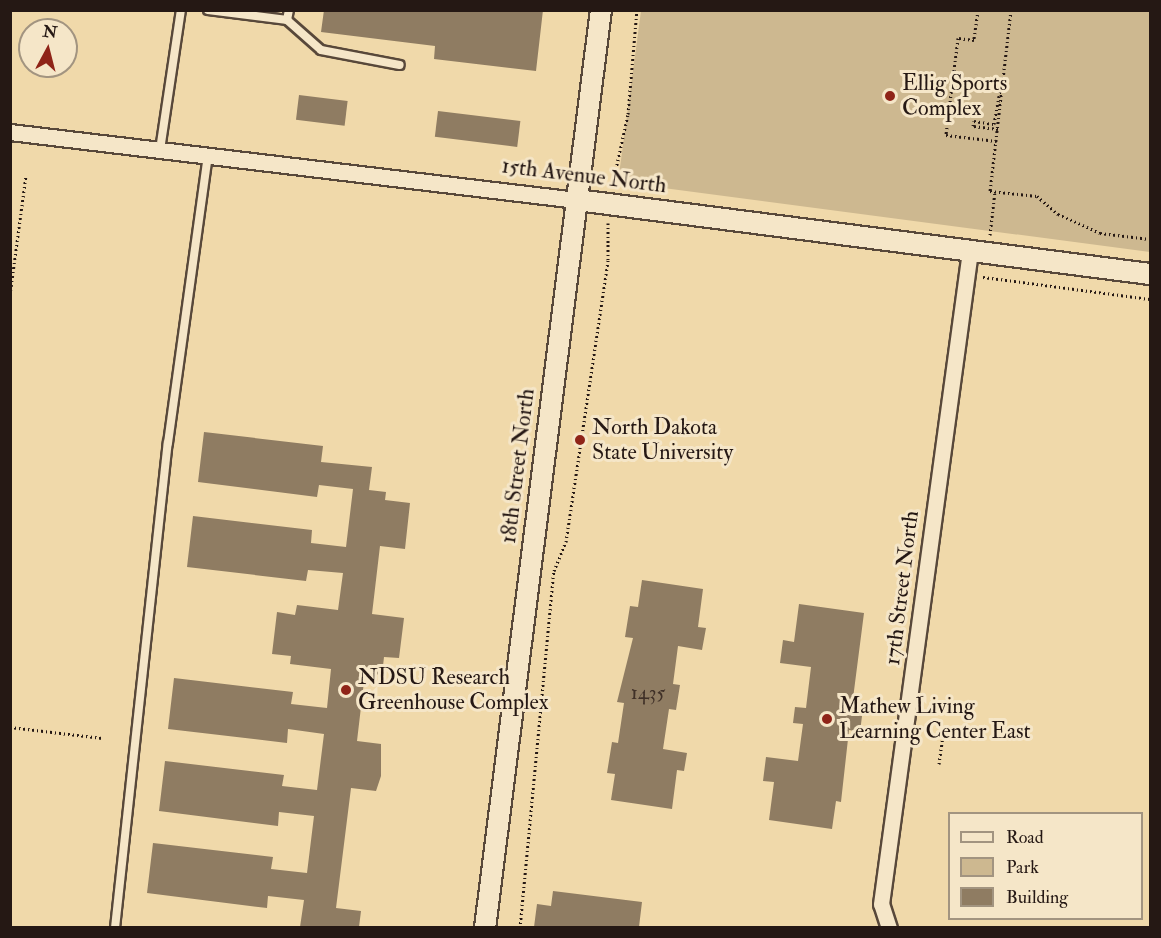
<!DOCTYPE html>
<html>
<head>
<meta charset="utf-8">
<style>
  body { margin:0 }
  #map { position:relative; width:1161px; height:938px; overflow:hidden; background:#f0d9aa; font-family:"IM FELL Double Pica",serif }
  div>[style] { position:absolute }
  .green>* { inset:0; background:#cdb890 }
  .building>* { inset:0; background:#8f7c62; transform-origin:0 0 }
  .path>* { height:3px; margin-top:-1.5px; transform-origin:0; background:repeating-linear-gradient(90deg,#251814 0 1.5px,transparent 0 4.5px) }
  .roads { filter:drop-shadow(2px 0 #58483a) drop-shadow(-2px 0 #58483a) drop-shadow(0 2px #58483a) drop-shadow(0 -2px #58483a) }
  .service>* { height:8px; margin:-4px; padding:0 4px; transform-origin:4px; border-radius:4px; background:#f5e6c8 }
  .minor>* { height:15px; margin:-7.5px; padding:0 7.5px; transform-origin:7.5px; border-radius:7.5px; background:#f5e6c8 }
  .tertiary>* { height:20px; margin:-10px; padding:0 10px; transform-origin:10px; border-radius:10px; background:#f5e6c8 }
  .dots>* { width:16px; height:16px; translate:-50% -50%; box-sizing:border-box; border:3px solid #f5e6c8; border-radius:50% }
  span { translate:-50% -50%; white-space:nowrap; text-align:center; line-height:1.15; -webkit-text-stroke:6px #f5e6c8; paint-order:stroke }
  .number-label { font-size:20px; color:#403128 }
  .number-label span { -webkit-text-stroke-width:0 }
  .poi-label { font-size:22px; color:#251814 }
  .left { translate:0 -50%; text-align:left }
  .street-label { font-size:22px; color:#251814 }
  .frame { position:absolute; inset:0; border:12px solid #251814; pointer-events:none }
  .legend { position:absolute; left:948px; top:812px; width:195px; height:108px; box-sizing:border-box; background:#f5e6c8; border:2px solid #a29480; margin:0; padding:8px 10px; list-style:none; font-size:18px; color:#251814 }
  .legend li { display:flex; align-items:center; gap:12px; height:30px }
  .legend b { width:30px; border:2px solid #a29480 }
  .north { position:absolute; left:18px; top:18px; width:60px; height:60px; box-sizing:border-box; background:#f5e6c8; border:2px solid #a29480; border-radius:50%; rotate:7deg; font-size:16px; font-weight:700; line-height:24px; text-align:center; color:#251814 }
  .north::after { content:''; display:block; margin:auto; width:21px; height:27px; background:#8f2418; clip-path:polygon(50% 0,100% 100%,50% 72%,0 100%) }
</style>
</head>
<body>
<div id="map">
  <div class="green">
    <div style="clip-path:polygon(641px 11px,1150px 11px,1150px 252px,618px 182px)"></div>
  </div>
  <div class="building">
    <div style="clip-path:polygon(324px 10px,543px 10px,536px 71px,434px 59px,435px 46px,321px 32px)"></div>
    <div style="left:299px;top:95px;width:49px;height:25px;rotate:7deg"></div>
    <div style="left:438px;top:111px;width:83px;height:26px;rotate:7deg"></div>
    <div style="clip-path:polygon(204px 432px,323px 446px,321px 462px,372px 467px,369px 490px,386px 492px,385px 500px,410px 503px,405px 549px,380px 546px,372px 614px,404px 618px,399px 658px,384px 657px,382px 675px,365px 673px,357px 741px,381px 744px,381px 776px,376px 791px,351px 788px,336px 908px,361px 911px,359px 927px,300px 927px,304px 900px,268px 896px,267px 908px,147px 893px,153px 843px,273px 857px,271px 869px,307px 873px,314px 816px,279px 812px,278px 826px,159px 811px,165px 761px,284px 775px,282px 786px,317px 790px,324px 734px,288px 729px,287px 743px,168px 729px,174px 678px,293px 692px,291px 704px,327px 708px,331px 669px,290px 664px,291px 656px,272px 654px,277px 612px,295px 615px,297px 605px,338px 610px,343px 573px,308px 570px,306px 581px,187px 567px,193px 516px,312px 530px,311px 543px,346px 547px,353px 489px,319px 485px,317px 497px,198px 482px)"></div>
    <div style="clip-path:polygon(642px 580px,703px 589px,698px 627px,706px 628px,702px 650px,678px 646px,673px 684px,680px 685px,676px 710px,669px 709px,663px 749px,687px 753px,684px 771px,677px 770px,672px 809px,611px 800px,615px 774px,607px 773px,612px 742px,618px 743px,624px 703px,617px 702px,633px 638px,625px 637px,630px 606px,638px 607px)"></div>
    <div style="clip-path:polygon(799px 604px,864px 613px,851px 714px,862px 716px,860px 732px,849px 730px,841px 802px,836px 801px,832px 829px,769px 820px,774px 782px,763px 781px,766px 757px,798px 761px,803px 724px,793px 723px,795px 707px,806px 708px,811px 667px,780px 663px,783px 640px,794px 642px)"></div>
    <div style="clip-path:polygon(553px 891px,642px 902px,639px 927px,534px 927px,537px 904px,551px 906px)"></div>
  </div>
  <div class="path">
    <div style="left:978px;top:10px;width:30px;rotate:98deg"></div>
    <div style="left:974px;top:40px;width:16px;rotate:-173deg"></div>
    <div style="left:958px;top:38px;width:98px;rotate:97.1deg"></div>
    <div style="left:946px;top:135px;width:51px;rotate:6.7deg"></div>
    <div style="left:1011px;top:10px;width:182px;rotate:96.6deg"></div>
    <div style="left:990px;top:191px;width:47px;rotate:6.1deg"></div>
    <div style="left:1037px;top:196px;width:28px;rotate:41deg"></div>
    <div style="left:1058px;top:214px;width:46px;rotate:24.3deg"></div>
    <div style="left:1100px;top:233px;width:50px;rotate:6.8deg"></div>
    <div style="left:998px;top:129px;width:25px;rotate:-173deg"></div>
    <div style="left:973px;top:126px;width:5px;rotate:-79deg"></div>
    <div style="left:974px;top:121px;width:20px;rotate:9deg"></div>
    <div style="left:994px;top:124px;width:46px;rotate:-79.9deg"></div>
    <div style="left:612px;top:187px;width:75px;rotate:-77.6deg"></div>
    <div style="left:628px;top:114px;width:104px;rotate:-85.1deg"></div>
    <div style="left:990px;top:235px;width:44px;rotate:-83.5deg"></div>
    <div style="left:983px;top:277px;width:168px;rotate:7.5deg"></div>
    <div style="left:10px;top:295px;width:121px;rotate:-82.4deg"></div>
    <div style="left:10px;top:727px;width:93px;rotate:6.8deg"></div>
    <div style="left:939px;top:764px;width:37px;rotate:-82deg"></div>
    <div style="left:520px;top:928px;width:359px;rotate:-84.6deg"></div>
    <div style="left:554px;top:571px;width:31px;rotate:-68deg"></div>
    <div style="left:566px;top:542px;width:285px;rotate:-81.5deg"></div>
    <div style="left:608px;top:260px;width:37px;rotate:-90deg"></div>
  </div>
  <div class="roads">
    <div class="service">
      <div style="left:208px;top:10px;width:80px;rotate:7.2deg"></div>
      <div style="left:287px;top:20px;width:45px;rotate:41.4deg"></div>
      <div style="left:321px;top:50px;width:80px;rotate:10.8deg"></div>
      <div style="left:287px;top:20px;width:10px;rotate:-79deg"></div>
      <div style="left:160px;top:150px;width:142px;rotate:-81.5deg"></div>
      <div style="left:115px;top:928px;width:488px;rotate:-83.8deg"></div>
      <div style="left:168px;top:443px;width:290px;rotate:-82.1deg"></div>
    </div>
    <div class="minor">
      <div style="left:10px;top:132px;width:571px;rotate:6.84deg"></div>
      <div style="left:889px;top:928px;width:25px;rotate:-108deg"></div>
      <div style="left:881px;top:904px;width:659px;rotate:-82.24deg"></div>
    </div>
    <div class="tertiary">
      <div style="left:577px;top:200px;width:578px;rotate:7.36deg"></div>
      <div style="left:485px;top:928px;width:925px;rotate:-82.8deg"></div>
    </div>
  </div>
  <div class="dots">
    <div style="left:890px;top:96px;background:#8f2418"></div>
    <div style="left:580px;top:440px;background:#8f2418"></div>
    <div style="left:346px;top:690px;background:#8f2418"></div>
    <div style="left:827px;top:719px;background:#8f2418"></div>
  </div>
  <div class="number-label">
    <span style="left:648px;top:692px">1435</span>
  </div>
  <div class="poi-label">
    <span class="left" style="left:902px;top:96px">Ellig Sports<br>Complex</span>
    <span class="left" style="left:592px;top:440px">North Dakota<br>State University</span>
    <span class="left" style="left:358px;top:690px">NDSU Research<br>Greenhouse Complex</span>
    <span class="left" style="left:839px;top:719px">Mathew Living<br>Learning Center East</span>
  </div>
  <div class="street-label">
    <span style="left:584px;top:176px;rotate:7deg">15th Avenue North</span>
    <span style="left:518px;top:466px;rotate:-83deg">18th Street North</span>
    <span style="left:902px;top:588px;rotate:-83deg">17th Street North</span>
  </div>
  <div class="frame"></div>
  <ul class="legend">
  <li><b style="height:8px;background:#f5e6c8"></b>Road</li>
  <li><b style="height:16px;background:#cdb890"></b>Park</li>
  <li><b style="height:16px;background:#8f7c62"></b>Building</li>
  </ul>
  <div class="north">N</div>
</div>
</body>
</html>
